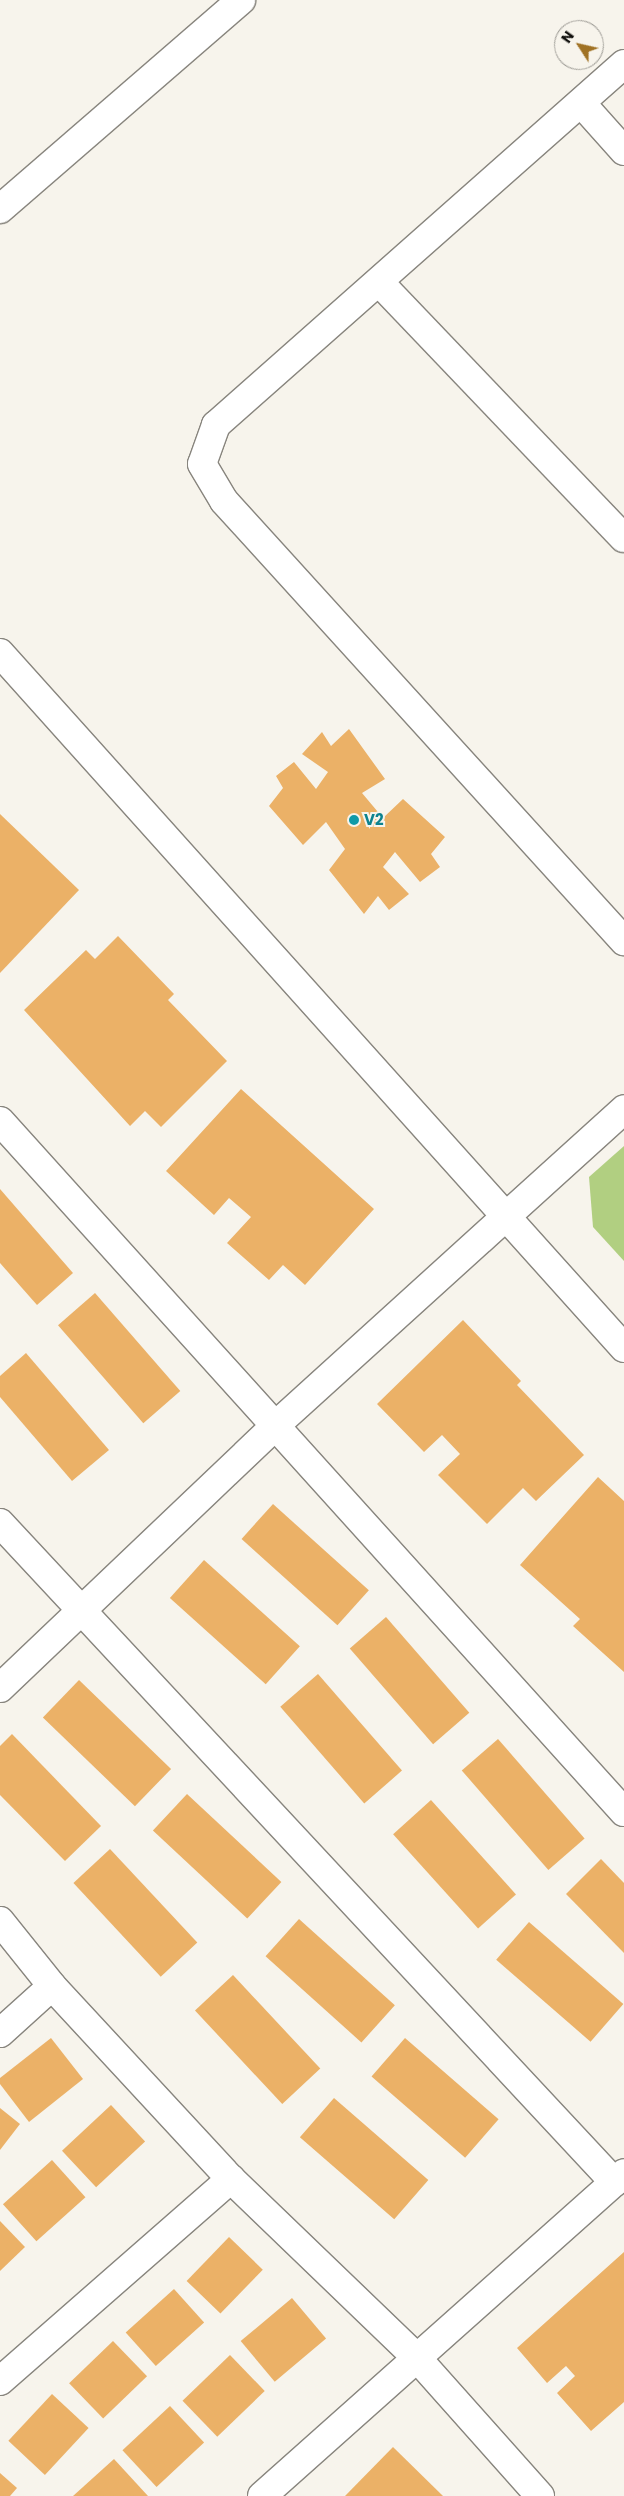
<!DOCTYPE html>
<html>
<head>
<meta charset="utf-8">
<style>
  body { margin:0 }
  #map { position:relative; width:624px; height:2496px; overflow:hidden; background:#f7f4ec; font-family:Poppins,sans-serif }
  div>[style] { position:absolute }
  .green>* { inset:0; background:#b1cf81 }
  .building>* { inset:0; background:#ebb167; transform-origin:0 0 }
  .roads { filter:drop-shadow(1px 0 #88857e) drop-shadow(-1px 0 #88857e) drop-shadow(0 1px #88857e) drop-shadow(0 -1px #88857e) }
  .street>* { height:28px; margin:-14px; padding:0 14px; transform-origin:14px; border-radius:14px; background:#fff }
  .dots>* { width:14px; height:14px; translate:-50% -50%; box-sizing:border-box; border:2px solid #f7f4ec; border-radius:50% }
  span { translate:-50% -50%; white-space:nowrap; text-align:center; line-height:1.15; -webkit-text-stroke:4px #f7f4ec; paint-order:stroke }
  .culture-label { font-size:15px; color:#0d838f; font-weight:700 }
  .left { translate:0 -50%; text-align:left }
  .north { position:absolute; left:554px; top:20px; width:50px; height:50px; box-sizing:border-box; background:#f7f4ec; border:1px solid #9b9993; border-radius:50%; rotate:305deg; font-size:14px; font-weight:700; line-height:20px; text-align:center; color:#12110e }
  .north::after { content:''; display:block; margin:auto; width:18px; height:22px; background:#a07224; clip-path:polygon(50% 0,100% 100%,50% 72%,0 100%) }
</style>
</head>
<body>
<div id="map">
  <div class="green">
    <div style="clip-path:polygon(624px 1146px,624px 1261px,593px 1227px,589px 1177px)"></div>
  </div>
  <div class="building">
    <div style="clip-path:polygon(349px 729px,385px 779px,362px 793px,383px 818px,403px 799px,445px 837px,431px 854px,440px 867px,420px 882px,395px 852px,383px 867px,409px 894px,389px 910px,378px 896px,364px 914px,329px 870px,345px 849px,326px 822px,303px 845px,269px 806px,283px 788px,276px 776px,294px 762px,316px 789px,328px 772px,302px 754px,322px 732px,331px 746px)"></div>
    <div style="clip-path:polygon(0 814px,79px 890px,0 973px)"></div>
    <div style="clip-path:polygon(118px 936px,174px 994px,168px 1000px,227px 1061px,161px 1127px,145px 1111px,130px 1126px,24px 1010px,86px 950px,95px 959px)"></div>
    <div style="clip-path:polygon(241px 1089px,374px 1209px,305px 1285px,283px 1265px,269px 1280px,227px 1243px,251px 1217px,229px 1198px,214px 1215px,166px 1171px)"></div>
    <div style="clip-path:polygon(0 1189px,73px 1273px,37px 1305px,0 1263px)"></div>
    <div style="left:95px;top:1293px;width:130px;height:49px;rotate:49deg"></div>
    <div style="clip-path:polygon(463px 1320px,521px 1381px,517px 1385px,584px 1455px,536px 1501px,523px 1488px,487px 1524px,438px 1475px,460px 1454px,442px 1435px,424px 1452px,377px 1404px)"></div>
    <div style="clip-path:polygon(26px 1353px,109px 1450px,72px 1481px,0 1397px,0 1376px)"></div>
    <div style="clip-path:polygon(598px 1477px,624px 1501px,624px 1672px,573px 1626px,580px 1619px,520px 1565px)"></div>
    <div style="left:273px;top:1504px;width:129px;height:47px;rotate:42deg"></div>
    <div style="left:204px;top:1560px;width:129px;height:51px;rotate:42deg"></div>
    <div style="left:386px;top:1617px;width:127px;height:48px;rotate:49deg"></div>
    <div style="left:318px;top:1674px;width:128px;height:50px;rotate:49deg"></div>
    <div style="left:79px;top:1680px;width:128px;height:52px;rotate:44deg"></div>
    <div style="clip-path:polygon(12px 1734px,101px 1826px,65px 1861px,0 1795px,0 1746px)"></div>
    <div style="left:498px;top:1739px;width:132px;height:48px;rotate:49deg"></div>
    <div style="left:187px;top:1794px;width:129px;height:50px;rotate:43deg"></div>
    <div style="left:431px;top:1800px;width:127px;height:51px;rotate:48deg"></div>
    <div style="left:110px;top:1849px;width:128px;height:50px;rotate:47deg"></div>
    <div style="clip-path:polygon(601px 1859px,624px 1883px,624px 1953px,566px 1894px)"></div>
    <div style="left:299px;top:1919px;width:129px;height:50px;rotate:42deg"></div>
    <div style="left:529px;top:1922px;width:125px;height:50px;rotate:41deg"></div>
    <div style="left:233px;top:1975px;width:128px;height:52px;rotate:47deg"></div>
    <div style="clip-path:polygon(51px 2038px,83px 2079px,29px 2122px,0 2084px,0 2078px)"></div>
    <div style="left:405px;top:2038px;width:124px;height:51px;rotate:41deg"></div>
    <div style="left:334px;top:2098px;width:125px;height:52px;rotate:41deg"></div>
    <div style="left:111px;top:2105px;width:50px;height:67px;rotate:47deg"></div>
    <div style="clip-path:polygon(0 2108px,20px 2124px,0 2150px)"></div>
    <div style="left:52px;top:2160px;width:50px;height:66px;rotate:48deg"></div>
    <div style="clip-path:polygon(0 2221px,25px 2247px,0 2271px)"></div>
    <div style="left:229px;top:2237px;width:47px;height:61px;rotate:44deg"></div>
    <div style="clip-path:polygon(624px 2252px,624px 2402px,591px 2431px,557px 2393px,575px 2376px,566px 2366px,547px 2383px,517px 2348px)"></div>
    <div style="left:174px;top:2289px;width:45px;height:65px;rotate:48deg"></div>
    <div style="left:292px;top:2298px;width:53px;height:67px;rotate:50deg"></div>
    <div style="left:113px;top:2341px;width:49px;height:61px;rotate:46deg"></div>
    <div style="left:230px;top:2355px;width:50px;height:66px;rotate:46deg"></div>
    <div style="left:52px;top:2394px;width:50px;height:64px;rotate:43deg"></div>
    <div style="left:170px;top:2406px;width:50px;height:65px;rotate:47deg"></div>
    <div style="clip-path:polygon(393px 2447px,443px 2496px,345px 2496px)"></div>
    <div style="clip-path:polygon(114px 2459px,148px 2496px,73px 2496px)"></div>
    <div style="clip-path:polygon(0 2473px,17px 2488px,10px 2496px,0 2496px)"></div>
  </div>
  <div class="roads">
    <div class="street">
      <div style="left:624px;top:64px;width:545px;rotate:138.5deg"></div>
      <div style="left:216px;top:425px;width:41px;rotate:109.7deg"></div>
      <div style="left:202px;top:464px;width:43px;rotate:59.3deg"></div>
      <div style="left:224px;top:501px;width:595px;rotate:47.73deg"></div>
      <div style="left:582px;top:104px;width:63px;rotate:48.2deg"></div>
      <div style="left:0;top:209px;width:319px;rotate:-40.9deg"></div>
      <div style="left:379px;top:282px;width:354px;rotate:46.3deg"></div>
      <div style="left:0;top:653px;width:934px;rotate:48.08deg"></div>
      <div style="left:0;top:1121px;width:931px;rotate:47.92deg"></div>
      <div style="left:0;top:1523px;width:901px;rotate:47.02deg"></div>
      <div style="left:0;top:1688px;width:381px;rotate:-43.6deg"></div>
      <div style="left:276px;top:1425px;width:470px;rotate:-42.2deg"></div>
      <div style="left:0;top:1921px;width:83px;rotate:51.3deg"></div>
      <div style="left:52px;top:1986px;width:263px;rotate:47.2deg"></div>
      <div style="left:231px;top:2179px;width:258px;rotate:43.9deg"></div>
      <div style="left:417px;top:2358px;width:185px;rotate:48.3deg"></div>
      <div style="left:0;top:2033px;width:70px;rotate:-42.1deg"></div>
      <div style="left:0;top:2381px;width:307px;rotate:-41.2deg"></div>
      <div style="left:262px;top:2496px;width:485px;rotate:-41.7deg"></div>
    </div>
  </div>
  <div class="dots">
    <div style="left:354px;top:820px;background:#0f9aa8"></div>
  </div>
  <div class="culture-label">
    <span class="left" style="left:364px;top:820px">V2</span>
  </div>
  <div class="north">N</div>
</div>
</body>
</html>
